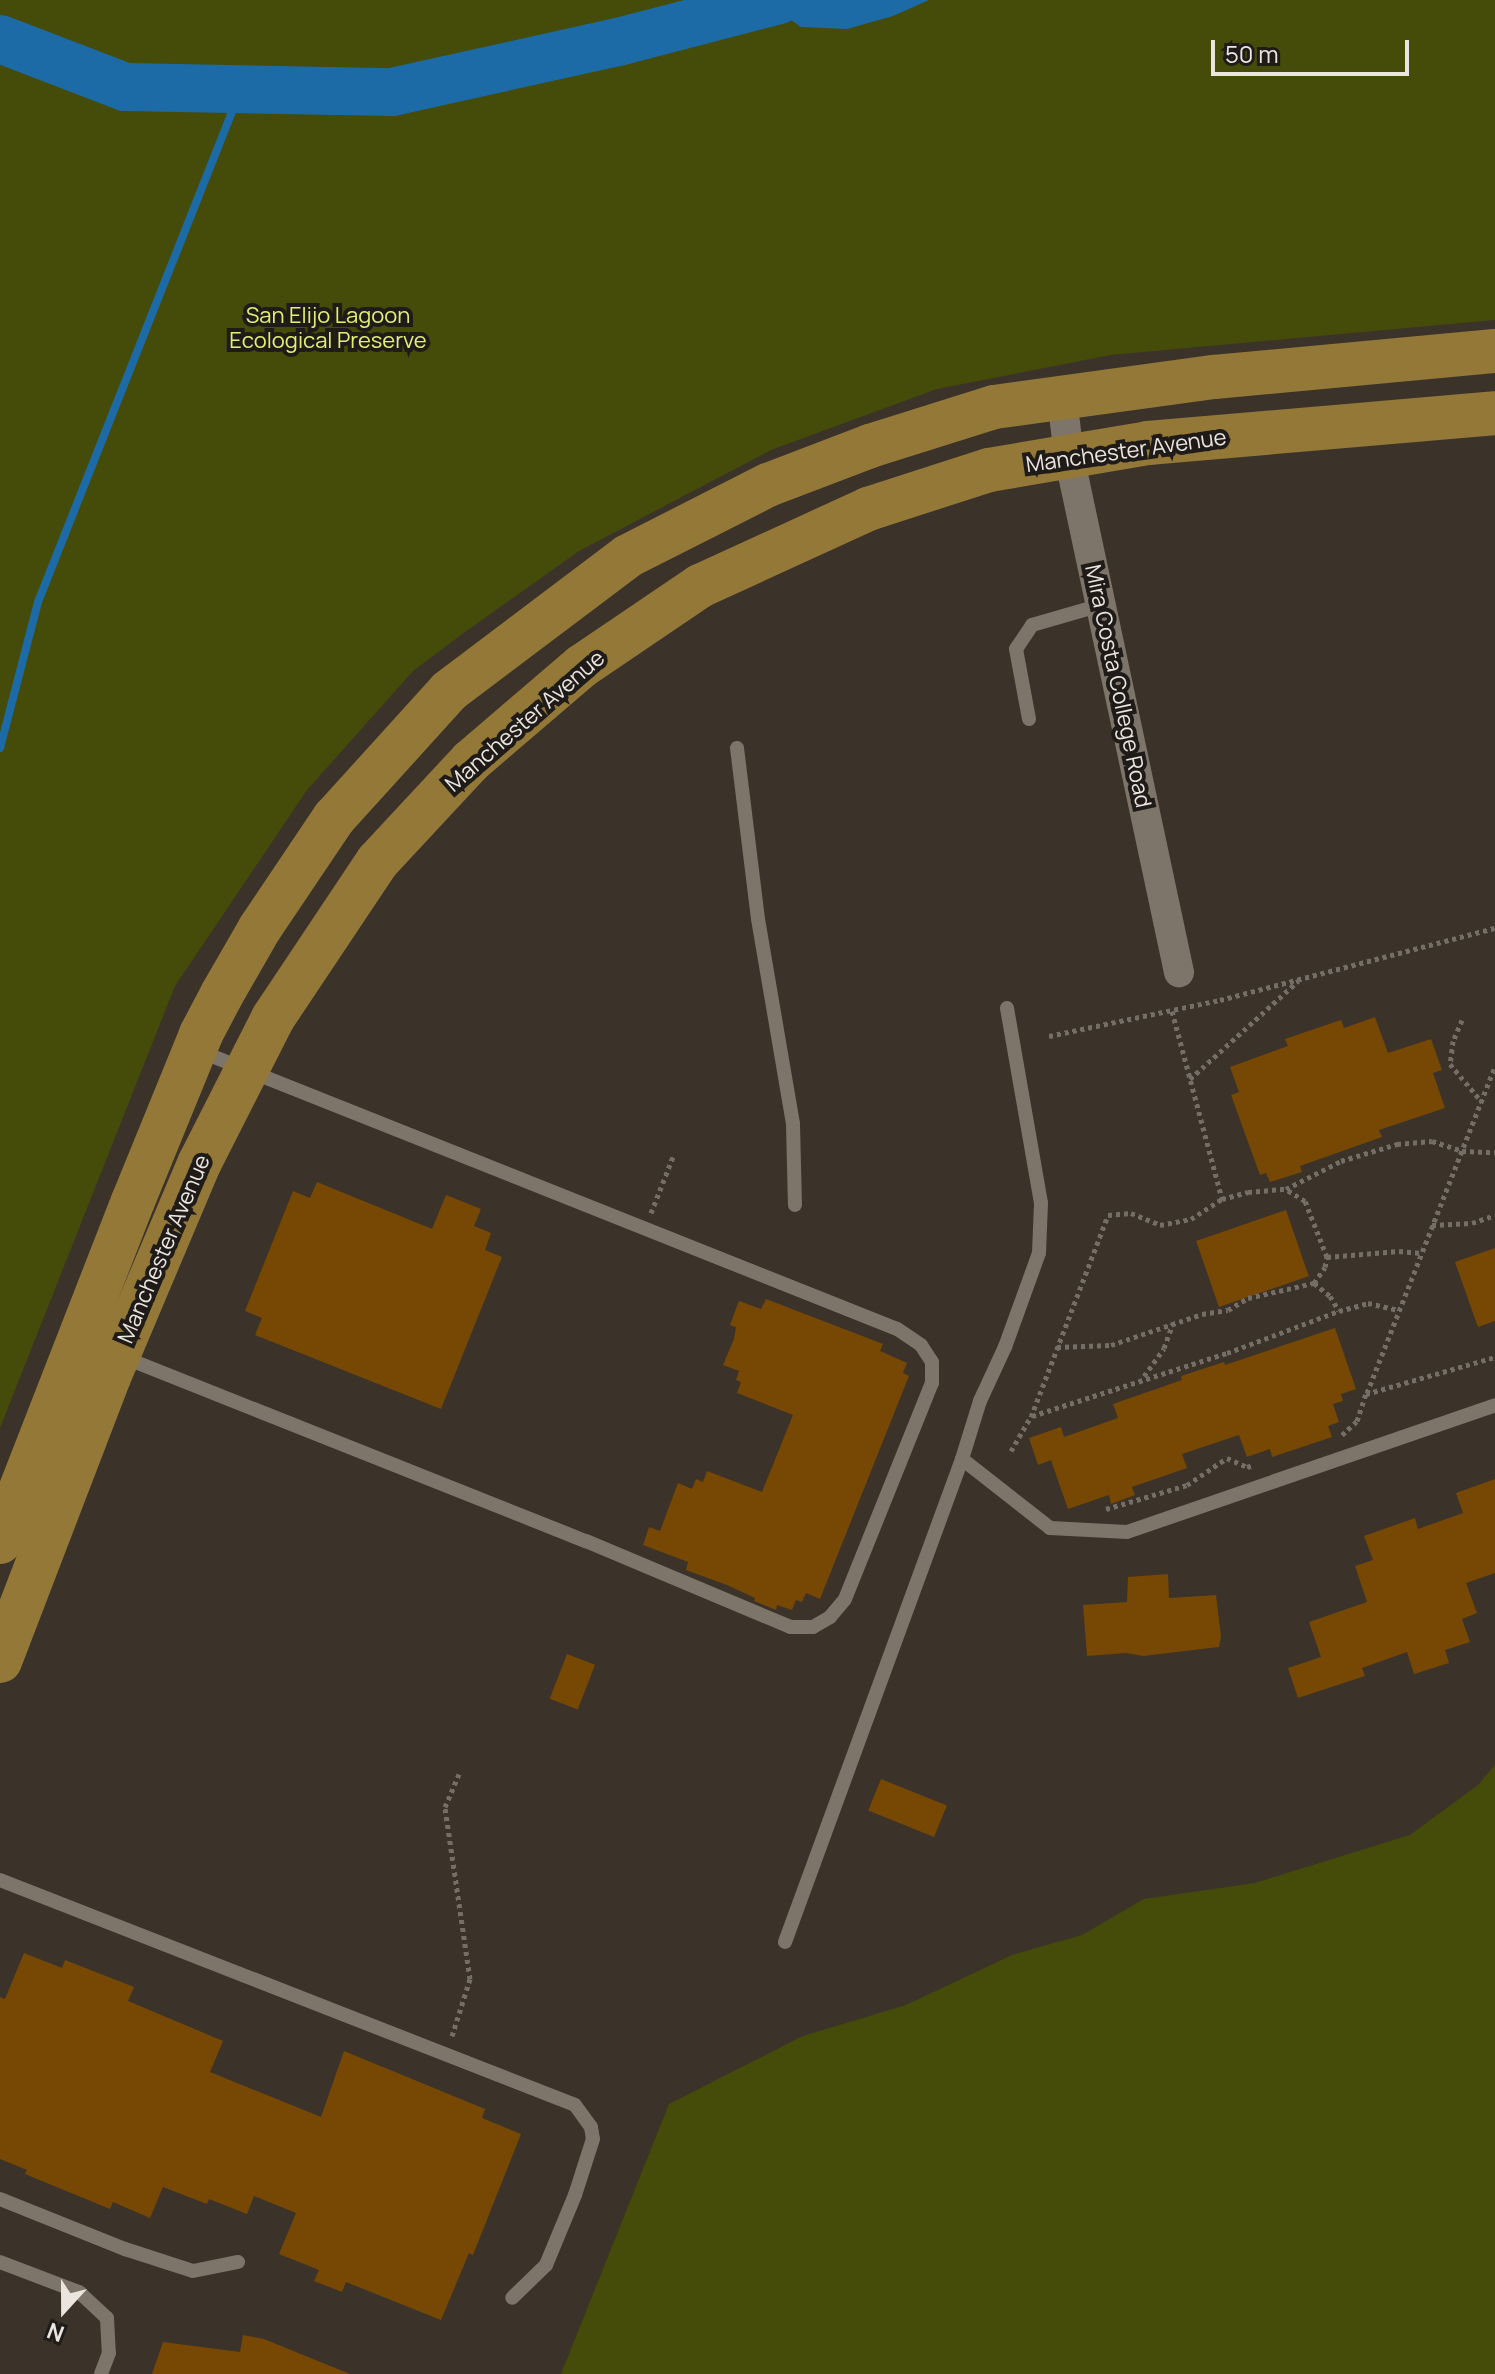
<!DOCTYPE html>
<html>
<head>
<meta charset="utf-8">
<style>
  body { margin:0 }
  #map { position:relative; width:1495px; height:2374px; overflow:hidden; background:#3b332a; font-family:Manrope,sans-serif }
  div>[style] { position:absolute }
  .green>* { inset:0; background:#454b08 }
  .water>* { inset:0; background:#1c6ba7 }
  .stream>* { height:8px; margin:-4px; padding:0 4px; transform-origin:4px; border-radius:4px; background:#1c6ba7 }
  .river>* { height:48px; margin:-24px; padding:0 24px; transform-origin:24px; border-radius:24px; background:#1c6ba7 }
  .building>* { inset:0; background:#764803; transform-origin:0 0 }
  .path>* { height:5px; margin-top:-2.5px; transform-origin:0; background:repeating-linear-gradient(90deg,#756e66 0 4px,transparent 0 8px) }
  .service>* { height:14px; margin:-7px; padding:0 7px; transform-origin:7px; border-radius:7px; background:#7d746a }
  .minor>* { height:30px; margin:-15px; padding:0 15px; transform-origin:15px; border-radius:15px; background:#7d746a }
  .primary>* { height:44px; margin:-22px; padding:0 22px; transform-origin:22px; border-radius:22px; background:#937838 }
  span { translate:-50% -50%; white-space:nowrap; text-align:center; line-height:1.15; -webkit-text-stroke:8px #1f1b18; paint-order:stroke }
  .park-label { font-size:22px; color:#e1f073 }
  .street-label { font-size:22px; color:#eae5df }
  .north { position:absolute; left:24px; top:2270px; width:80px; height:80px; -webkit-text-stroke:6px #1f1b18; paint-order:stroke; rotate:201deg; font-size:22px; font-weight:700; line-height:32px; text-align:center; color:#eae5df }
  .north::after { content:''; display:block; margin:auto; width:28px; height:36px; background:#eae5df; clip-path:polygon(50% 0,100% 100%,50% 72%,0 100%) }
  .scale { position:absolute; left:1211px; top:40px; width:198px; height:36px; box-sizing:border-box; border:4px solid #eae5df; border-top:0; padding-left:10px; font-size:24px; line-height:28px; white-space:nowrap; color:#eae5df; -webkit-text-stroke:6px #1f1b18; paint-order:stroke }
</style>
</head>
<body>
<div id="map">
  <div class="green">
    <div style="clip-path:polygon(0 0,1495px 0,1495px 320px,1111px 355px,937px 389px,771px 450px,579px 551px,461px 635px,413px 671px,307px 790px,175px 986px,0 1428px)"></div>
    <div style="clip-path:polygon(1495px 1765px,1495px 2374px,561px 2374px,669px 2104px,803px 2036px,906px 2005px,1012px 1955px,1082px 1935px,1144px 1899px,1255px 1883px,1410px 1835px,1478px 1785px)"></div>
  </div>
  <div class="water">
    <div style="clip-path:polygon(769px 0,929px 0,893px 16px,847px 29px,801px 27px,768px 4px)"></div>
  </div>
  <div class="stream">
    <div style="left:0;top:748px;width:151px;rotate:-75.4deg"></div>
    <div style="left:38px;top:602px;width:552px;rotate:-68.41deg"></div>
  </div>
  <div class="river">
    <div style="left:0;top:39px;width:134px;rotate:21deg"></div>
    <div style="left:125px;top:87px;width:267px;rotate:1.1deg"></div>
    <div style="left:392px;top:92px;width:231px;rotate:-12.5deg"></div>
    <div style="left:618px;top:42px;width:166px;rotate:-14.6deg"></div>
  </div>
  <div class="building">
    <div style="clip-path:polygon(1375px 1017px,1388px 1053px,1431px 1039px,1442px 1070px,1433px 1073px,1445px 1108px,1379px 1130px,1382px 1137px,1300px 1166px,1302px 1172px,1270px 1182px,1266px 1173px,1260px 1175px,1231px 1095px,1239px 1092px,1230px 1067px,1288px 1046px,1285px 1039px,1341px 1020px,1344px 1028px)"></div>
    <div style="clip-path:polygon(317px 1182px,432px 1229px,446px 1195px,481px 1209px,474px 1226px,491px 1233px,485px 1250px,502px 1257px,441px 1409px,255px 1335px,262px 1318px,245px 1311px,293px 1191px,310px 1198px)"></div>
    <div style="left:1286px;top:1210px;width:70px;height:95px;rotate:71deg"></div>
    <div style="clip-path:polygon(1495px 1248px,1495px 1321px,1478px 1327px,1455px 1262px)"></div>
    <div style="clip-path:polygon(766px 1299px,883px 1344px,880px 1351px,907px 1363px,903px 1373px,909px 1376px,820px 1599px,806px 1593px,802px 1602px,796px 1600px,792px 1610px,777px 1605px,776px 1610px,754px 1601px,755px 1598px,727px 1585px,686px 1570px,688px 1562px,643px 1545px,649px 1527px,660px 1531px,678px 1483px,692px 1489px,696px 1479px,703px 1482px,707px 1471px,762px 1492px,793px 1415px,737px 1393px,741px 1382px,736px 1380px,739px 1371px,723px 1365px,734px 1339px,736px 1327px,730px 1325px,739px 1301px,761px 1309px)"></div>
    <div style="clip-path:polygon(1335px 1328px,1356px 1389px,1341px 1394px,1343px 1401px,1333px 1404px,1339px 1422px,1328px 1426px,1332px 1437px,1272px 1457px,1270px 1449px,1247px 1457px,1239px 1435px,1182px 1454px,1187px 1468px,1132px 1487px,1135px 1495px,1111px 1504px,1109px 1495px,1068px 1509px,1051px 1460px,1038px 1465px,1029px 1438px,1061px 1427px,1064px 1437px,1118px 1418px,1113px 1404px,1182px 1380px,1181px 1376px,1224px 1362px,1225px 1365px)"></div>
    <div style="clip-path:polygon(1495px 1479px,1495px 1573px,1466px 1583px,1477px 1613px,1462px 1619px,1470px 1642px,1445px 1650px,1449px 1663px,1414px 1674px,1407px 1652px,1362px 1668px,1365px 1676px,1298px 1698px,1288px 1668px,1321px 1657px,1309px 1622px,1367px 1602px,1355px 1566px,1373px 1560px,1364px 1536px,1415px 1518px,1418px 1529px,1463px 1513px,1456px 1493px)"></div>
    <div style="clip-path:polygon(1168px 1574px,1169px 1598px,1216px 1595px,1221px 1636px,1219px 1647px,1143px 1656px,1126px 1653px,1087px 1656px,1083px 1605px,1127px 1602px,1128px 1577px)"></div>
    <div style="left:567px;top:1654px;width:30px;height:48px;rotate:21deg"></div>
    <div style="left:881px;top:1779px;width:71px;height:34px;rotate:22deg"></div>
    <div style="clip-path:polygon(24px 1953px,62px 1968px,65px 1960px,134px 1987px,128px 2001px,223px 2041px,210px 2072px,321px 2117px,344px 2051px,485px 2109px,482px 2118px,521px 2134px,473px 2255px,469px 2253px,441px 2320px,346px 2282px,342px 2292px,314px 2281px,319px 2270px,279px 2254px,296px 2213px,254px 2196px,247px 2214px,209px 2199px,207px 2204px,163px 2187px,150px 2218px,113px 2202px,110px 2209px,25px 2174px,27px 2170px,0 2159px,0 1997px,5px 1999px)"></div>
    <div style="clip-path:polygon(243px 2335px,264px 2339px,350px 2374px,152px 2374px,163px 2342px,240px 2352px)"></div>
  </div>
  <div class="path">
    <div style="left:1172px;top:1011px;width:195px;rotate:75.1deg"></div>
    <div style="left:1462px;top:1020px;width:23px;rotate:113deg"></div>
    <div style="left:1453px;top:1041px;width:23px;rotate:97deg"></div>
    <div style="left:1450px;top:1064px;width:50px;rotate:49.9deg"></div>
    <div style="left:1049px;top:1036px;width:175px;rotate:-11.9deg"></div>
    <div style="left:1220px;top:1000px;width:284px;rotate:-14.7deg"></div>
    <div style="left:1190px;top:1079px;width:146px;rotate:-42.2deg"></div>
    <div style="left:651px;top:1213px;width:63px;rotate:-68.7deg"></div>
    <div style="left:1432px;top:1225px;width:40px;rotate:-2.9deg"></div>
    <div style="left:1472px;top:1223px;width:24px;rotate:-19deg"></div>
    <div style="left:1327px;top:1257px;width:72px;rotate:-4.8deg"></div>
    <div style="left:1399px;top:1251px;width:22px;rotate:5deg"></div>
    <div style="left:1314px;top:1283px;width:21px;rotate:39deg"></div>
    <div style="left:1330px;top:1296px;width:17px;rotate:59deg"></div>
    <div style="left:1057px;top:1347px;width:54px;rotate:-2.1deg"></div>
    <div style="left:1111px;top:1345px;width:96px;rotate:-18.8deg"></div>
    <div style="left:1202px;top:1314px;width:26px;rotate:-9deg"></div>
    <div style="left:1228px;top:1310px;width:23px;rotate:-31deg"></div>
    <div style="left:1248px;top:1298px;width:68px;rotate:-12.8deg"></div>
    <div style="left:1314px;top:1283px;width:19px;rotate:-55deg"></div>
    <div style="left:1325px;top:1267px;width:10px;rotate:-79deg"></div>
    <div style="left:1327px;top:1257px;width:60px;rotate:-111.4deg"></div>
    <div style="left:1305px;top:1201px;width:22px;rotate:-148deg"></div>
    <div style="left:1144px;top:1376px;width:34px;rotate:-54deg"></div>
    <div style="left:1164px;top:1348px;width:27px;rotate:-70deg"></div>
    <div style="left:1367px;top:1393px;width:351px;rotate:-68.6deg"></div>
    <div style="left:1032px;top:1416px;width:205px;rotate:-17.9deg"></div>
    <div style="left:1227px;top:1353px;width:120px;rotate:-20.6deg"></div>
    <div style="left:1339px;top:1311px;width:30px;rotate:-15deg"></div>
    <div style="left:1368px;top:1303px;width:31px;rotate:13deg"></div>
    <div style="left:1342px;top:1435px;width:21px;rotate:-43deg"></div>
    <div style="left:1357px;top:1421px;width:28px;rotate:-72deg"></div>
    <div style="left:1366px;top:1394px;width:134px;rotate:-16deg"></div>
    <div style="left:1011px;top:1451px;width:39px;rotate:-60deg"></div>
    <div style="left:1031px;top:1417px;width:216px;rotate:-69.1deg"></div>
    <div style="left:1108px;top:1215px;width:23px;rotate:-5deg"></div>
    <div style="left:1131px;top:1213px;width:31px;rotate:22deg"></div>
    <div style="left:1160px;top:1225px;width:32px;rotate:-11deg"></div>
    <div style="left:1191px;top:1219px;width:37px;rotate:-33deg"></div>
    <div style="left:1222px;top:1199px;width:27px;rotate:-15deg"></div>
    <div style="left:1248px;top:1192px;width:38px;rotate:-5deg"></div>
    <div style="left:1286px;top:1189px;width:62px;rotate:-27deg"></div>
    <div style="left:1341px;top:1161px;width:59px;rotate:-16.9deg"></div>
    <div style="left:1397px;top:1144px;width:35px;rotate:-5deg"></div>
    <div style="left:1432px;top:1141px;width:32px;rotate:18deg"></div>
    <div style="left:1462px;top:1151px;width:33px;rotate:2deg"></div>
    <div style="left:1106px;top:1509px;width:84px;rotate:-16.5deg"></div>
    <div style="left:1187px;top:1485px;width:48px;rotate:-34deg"></div>
    <div style="left:1227px;top:1458px;width:22px;rotate:24deg"></div>
    <div style="left:1247px;top:1467px;width:6px;rotate:-18deg"></div>
    <div style="left:452px;top:2036px;width:60px;rotate:-72.5deg"></div>
    <div style="left:470px;top:1979px;width:174px;rotate:-98.3deg"></div>
    <div style="left:445px;top:1807px;width:36px;rotate:-67deg"></div>
  </div>
  <div class="service">
    <div style="left:1029px;top:719px;width:71px;rotate:-100.5deg"></div>
    <div style="left:1016px;top:649px;width:29px;rotate:-56deg"></div>
    <div style="left:1032px;top:625px;width:72px;rotate:-16.2deg"></div>
    <div style="left:737px;top:748px;width:172px;rotate:83deg"></div>
    <div style="left:758px;top:919px;width:208px;rotate:80.3deg"></div>
    <div style="left:793px;top:1124px;width:81px;rotate:88.6deg"></div>
    <div style="left:123px;top:1357px;width:498px;rotate:21.7deg"></div>
    <div style="left:586px;top:1541px;width:222px;rotate:22.8deg"></div>
    <div style="left:791px;top:1627px;width:22px"></div>
    <div style="left:813px;top:1627px;width:20px;rotate:-30deg"></div>
    <div style="left:830px;top:1617px;width:23px;rotate:-50deg"></div>
    <div style="left:845px;top:1599px;width:233px;rotate:-68.1deg"></div>
    <div style="left:932px;top:1383px;width:21px;rotate:-90deg"></div>
    <div style="left:932px;top:1362px;width:20px;rotate:-123deg"></div>
    <div style="left:921px;top:1345px;width:29px;rotate:-146deg"></div>
    <div style="left:897px;top:1329px;width:751px;rotate:-158.28deg"></div>
    <div style="left:962px;top:1459px;width:112px;rotate:38.1deg"></div>
    <div style="left:1050px;top:1528px;width:77px;rotate:3deg"></div>
    <div style="left:1127px;top:1532px;width:389px;rotate:-19deg"></div>
    <div style="left:0;top:1880px;width:617px;rotate:21.37deg"></div>
    <div style="left:575px;top:2105px;width:27px;rotate:54deg"></div>
    <div style="left:591px;top:2127px;width:12px;rotate:81deg"></div>
    <div style="left:593px;top:2139px;width:59px;rotate:107.8deg"></div>
    <div style="left:575px;top:2195px;width:76px;rotate:112.5deg"></div>
    <div style="left:546px;top:2265px;width:47px;rotate:135.9deg"></div>
    <div style="left:785px;top:1942px;width:514px;rotate:-69.87deg"></div>
    <div style="left:962px;top:1459px;width:61px;rotate:-72.8deg"></div>
    <div style="left:980px;top:1401px;width:60px;rotate:-65.2deg"></div>
    <div style="left:1005px;top:1347px;width:100px;rotate:-70.1deg"></div>
    <div style="left:1039px;top:1253px;width:50px;rotate:-87.7deg"></div>
    <div style="left:1041px;top:1203px;width:198px;rotate:-99.9deg"></div>
    <div style="left:0;top:2199px;width:135px;rotate:21.8deg"></div>
    <div style="left:125px;top:2249px;width:71px;rotate:17.9deg"></div>
    <div style="left:193px;top:2271px;width:46px;rotate:-11.3deg"></div>
    <div style="left:0;top:2262px;width:85px;rotate:20.8deg"></div>
    <div style="left:79px;top:2292px;width:38px;rotate:43deg"></div>
    <div style="left:107px;top:2318px;width:35px;rotate:87deg"></div>
    <div style="left:109px;top:2353px;width:22px;rotate:111deg"></div>
  </div>
  <div class="minor">
    <div style="left:1062px;top:398px;width:58px;rotate:83.1deg"></div>
    <div style="left:1069px;top:456px;width:528px;rotate:77.97deg"></div>
  </div>
  <div class="primary">
    <div style="left:0;top:1542px;width:366px;rotate:-68.7deg"></div>
    <div style="left:133px;top:1201px;width:180px;rotate:-67.8deg"></div>
    <div style="left:201px;top:1034px;width:45px;rotate:-62.3deg"></div>
    <div style="left:222px;top:994px;width:76px;rotate:-60.1deg"></div>
    <div style="left:260px;top:928px;width:133px;rotate:-56.1deg"></div>
    <div style="left:334px;top:818px;width:171px;rotate:-47.8deg"></div>
    <div style="left:449px;top:691px;width:224px;rotate:-37deg"></div>
    <div style="left:628px;top:556px;width:157px;rotate:-26.9deg"></div>
    <div style="left:768px;top:485px;width:109px;rotate:-20.9deg"></div>
    <div style="left:870px;top:446px;width:130px;rotate:-17.5deg"></div>
    <div style="left:994px;top:407px;width:222px;rotate:-7.8deg"></div>
    <div style="left:1214px;top:377px;width:282px;rotate:-5.3deg"></div>
    <div style="left:0;top:1661px;width:304px;rotate:-69deg"></div>
    <div style="left:109px;top:1377px;width:233px;rotate:-67.1deg"></div>
    <div style="left:200px;top:1162px;width:161px;rotate:-63.1deg"></div>
    <div style="left:273px;top:1018px;width:187px;rotate:-56.3deg"></div>
    <div style="left:377px;top:862px;width:138px;rotate:-47.1deg"></div>
    <div style="left:471px;top:761px;width:146px;rotate:-40.6deg"></div>
    <div style="left:582px;top:666px;width:143px;rotate:-34.1deg"></div>
    <div style="left:700px;top:586px;width:185px;rotate:-24.6deg"></div>
    <div style="left:868px;top:509px;width:127px;rotate:-17.9deg"></div>
    <div style="left:989px;top:470px;width:161px;rotate:-9.6deg"></div>
    <div style="left:1148px;top:443px;width:348px;rotate:-4.9deg"></div>
  </div>
  <div class="park-label">
    <span style="left:328px;top:328px">San Elijo Lagoon<br>Ecological Preserve</span>
  </div>
  <div class="street-label">
    <span style="left:1126px;top:451px;rotate:-8deg">Manchester Avenue</span>
    <span style="left:1118px;top:686px;rotate:78deg">Mira Costa College Road</span>
    <span style="left:525px;top:721px;rotate:-41deg">Manchester Avenue</span>
    <span style="left:164px;top:1249px;rotate:-67deg">Manchester Avenue</span>
  </div>
  <div class="north">N</div>
  <div class="scale">50 m</div>
</div>
</body>
</html>
